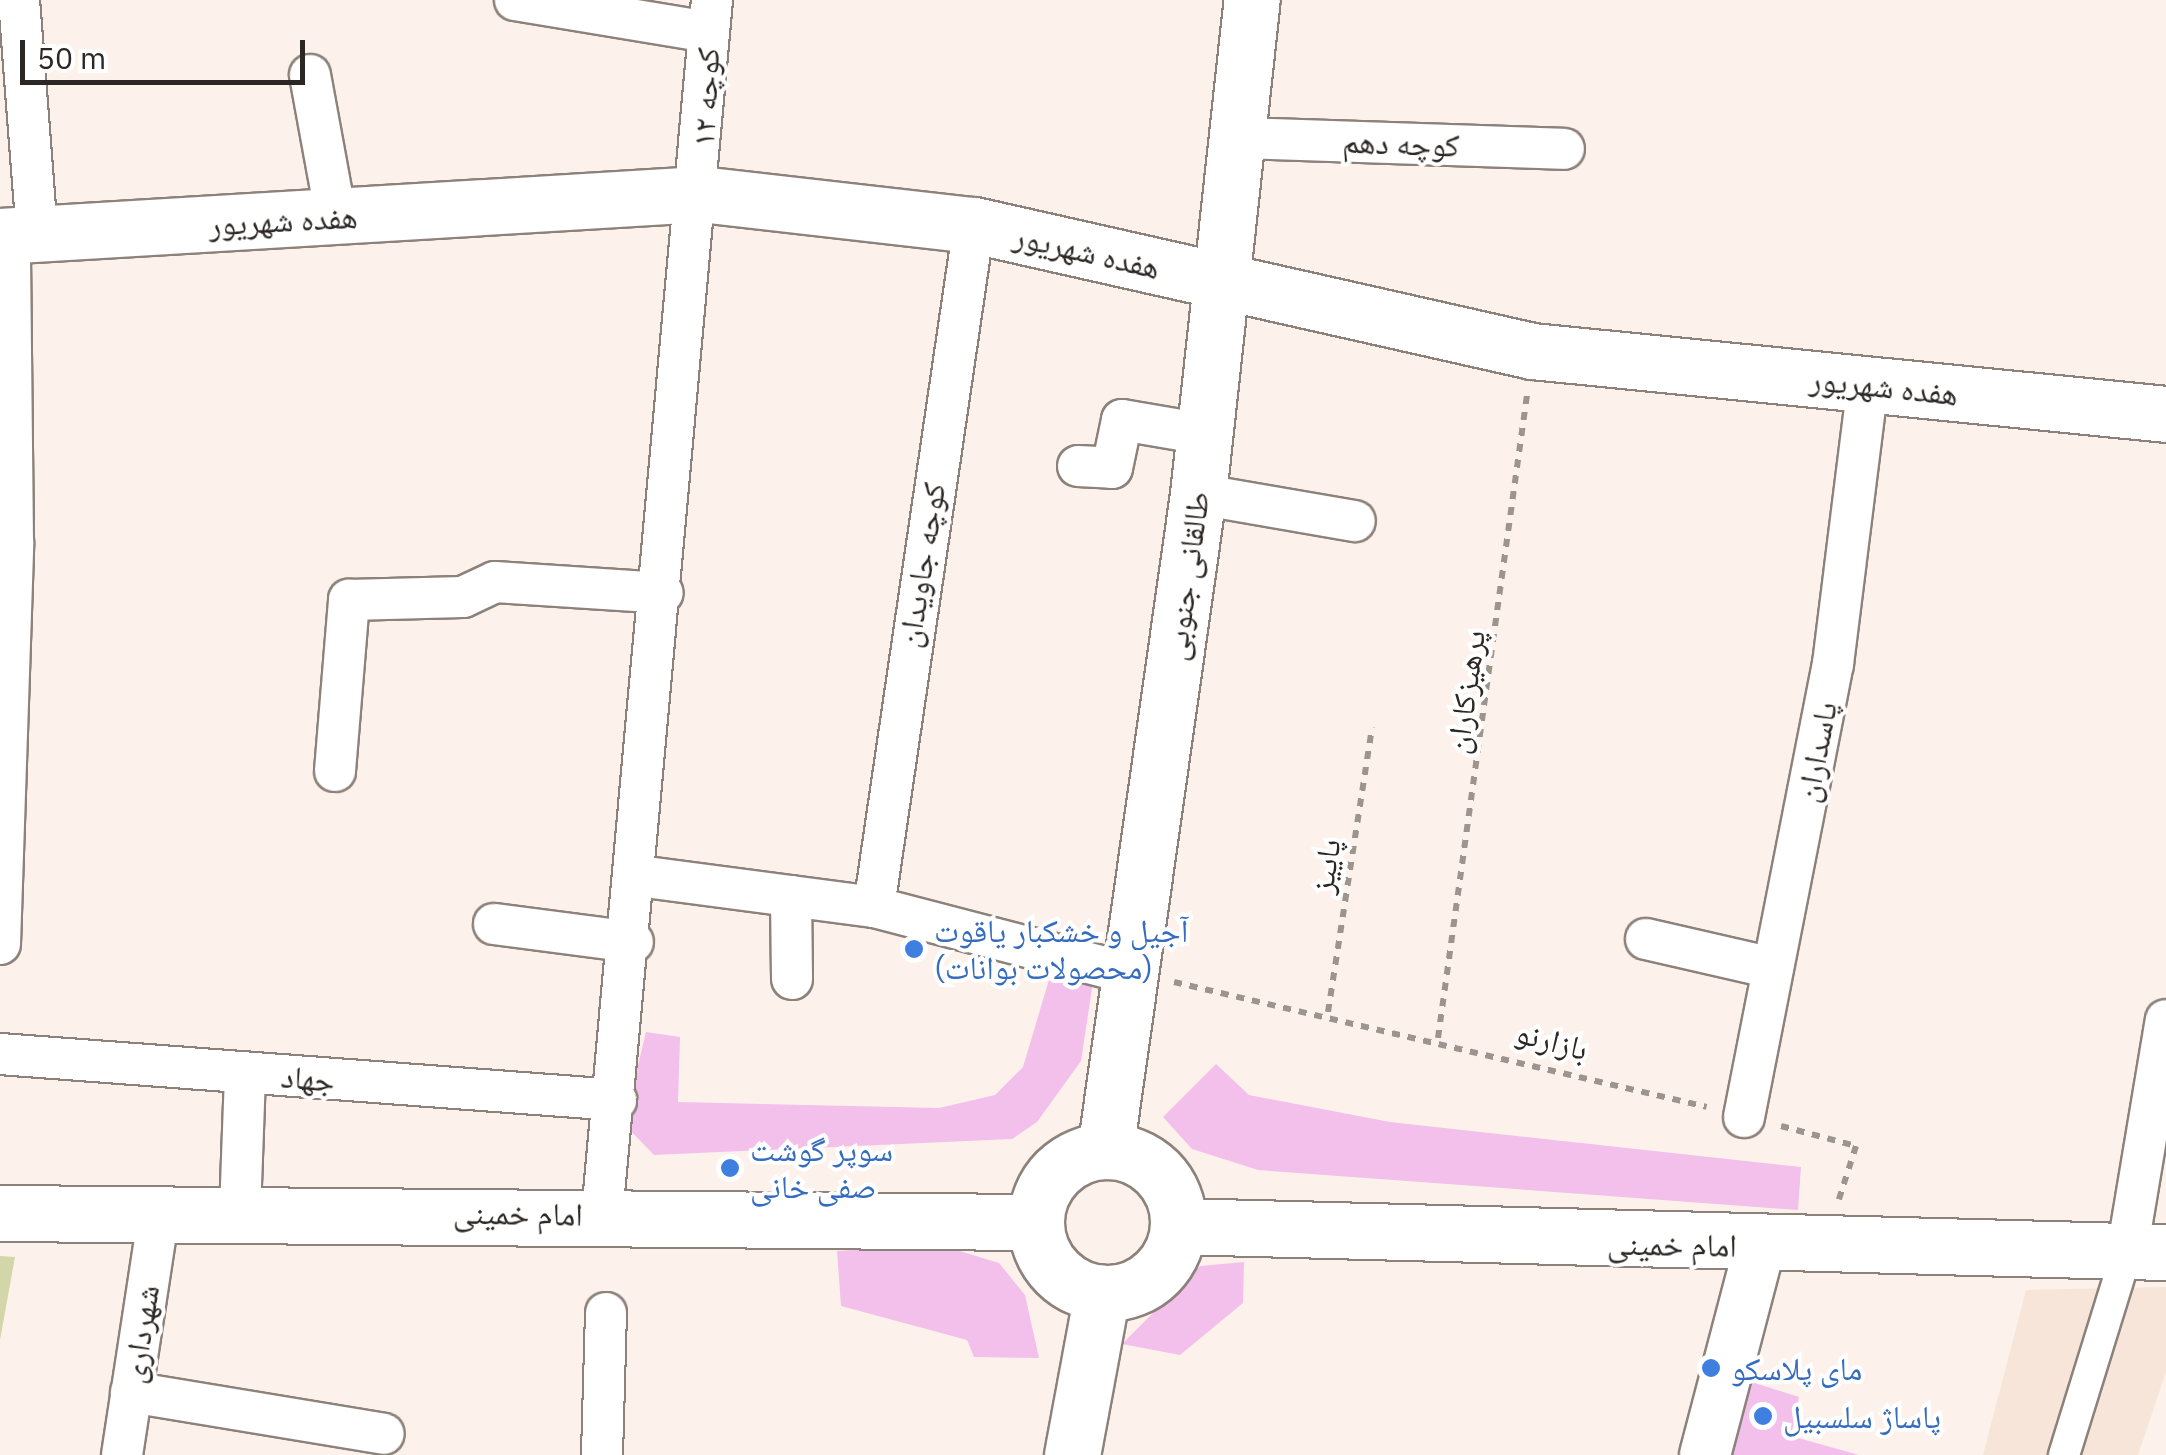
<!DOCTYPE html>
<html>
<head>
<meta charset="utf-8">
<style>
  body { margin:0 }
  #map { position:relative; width:2166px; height:1455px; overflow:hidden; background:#fdf2eb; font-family:"IBM Plex Sans","Noto Naskh Arabic",sans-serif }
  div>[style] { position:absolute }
  .built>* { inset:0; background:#f7e5d9 }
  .green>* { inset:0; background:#d2d6a9 }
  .building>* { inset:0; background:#f2c0eb }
  .path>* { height:6px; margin-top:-3px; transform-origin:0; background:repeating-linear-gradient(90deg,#9c948f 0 8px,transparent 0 16px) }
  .roads { filter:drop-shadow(2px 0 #8c827b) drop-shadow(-2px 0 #8c827b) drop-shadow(0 2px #8c827b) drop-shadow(0 -2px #8c827b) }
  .pedestrian>* { height:30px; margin:-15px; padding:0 15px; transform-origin:15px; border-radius:15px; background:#fff }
  .minor>* { height:40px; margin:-20px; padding:0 20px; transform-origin:20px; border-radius:20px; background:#fff }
  .tertiary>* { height:50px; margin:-25px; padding:0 25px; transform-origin:25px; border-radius:25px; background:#fff }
  .secondary>* { height:55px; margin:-27.5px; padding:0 27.5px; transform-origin:27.5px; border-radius:27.5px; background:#fff }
  .secondary>.ring { margin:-27.5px; padding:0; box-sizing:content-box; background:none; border:55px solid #fff; border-radius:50% }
  .dots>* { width:28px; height:28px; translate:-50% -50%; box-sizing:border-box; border:5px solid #fff; border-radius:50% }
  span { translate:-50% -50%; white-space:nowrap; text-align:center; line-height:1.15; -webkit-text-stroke:8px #fff; paint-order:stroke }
  .street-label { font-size:32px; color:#2b2724 }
  .shop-label { font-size:32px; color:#366cbe }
  .left { translate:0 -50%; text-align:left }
  .scale { position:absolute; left:20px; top:40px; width:285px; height:45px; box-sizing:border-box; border:5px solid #2b2724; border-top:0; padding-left:12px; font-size:30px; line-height:35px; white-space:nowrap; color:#2b2724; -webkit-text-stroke:8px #fff; paint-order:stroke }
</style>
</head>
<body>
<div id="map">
  <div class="built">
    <div style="clip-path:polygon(2166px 1287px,2166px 1372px,2138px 1455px,1983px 1455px,2026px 1290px)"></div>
  </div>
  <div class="green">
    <div style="clip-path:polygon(0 1256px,15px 1257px,0 1340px)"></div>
  </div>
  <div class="building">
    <div style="clip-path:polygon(1051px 973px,1093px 982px,1081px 1061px,1037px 1122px,1012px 1139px,654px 1155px,624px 1124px,646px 1032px,680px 1037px,678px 1102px,939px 1108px,995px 1095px,1023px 1067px)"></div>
    <div style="clip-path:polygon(1216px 1064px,1249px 1095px,1390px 1122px,1801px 1167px,1798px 1210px,1258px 1170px,1192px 1149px,1163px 1117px)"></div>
    <div style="clip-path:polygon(937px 1244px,999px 1263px,1025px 1295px,1039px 1358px,974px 1357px,967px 1340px,841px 1306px,837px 1251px)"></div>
    <div style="clip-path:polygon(1244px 1262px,1243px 1303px,1180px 1355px,1122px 1344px,1200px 1266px)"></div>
    <div style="clip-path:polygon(1742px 1379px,1799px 1397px,1791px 1436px,1859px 1455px,1720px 1455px)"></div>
  </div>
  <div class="path">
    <div style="left:1174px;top:982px;width:547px;rotate:13.2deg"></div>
    <div style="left:1328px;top:1012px;width:288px;rotate:-81.2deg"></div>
    <div style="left:1438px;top:1038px;width:649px;rotate:-82.12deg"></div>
    <div style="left:1781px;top:1126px;width:78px;rotate:14.9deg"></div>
    <div style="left:1856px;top:1146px;width:56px;rotate:107.8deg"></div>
  </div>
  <div class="roads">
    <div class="pedestrian">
      <div style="left:2064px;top:1455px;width:213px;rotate:-72.8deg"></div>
    </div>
    <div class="minor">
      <div style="left:19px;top:0;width:235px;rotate:85.6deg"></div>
      <div style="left:515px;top:0;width:196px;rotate:9.4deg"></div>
      <div style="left:310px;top:75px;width:144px;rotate:79.6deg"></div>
      <div style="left:1239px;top:138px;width:325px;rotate:1.9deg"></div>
      <div style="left:1078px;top:466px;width:34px;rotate:3deg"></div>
      <div style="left:1112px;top:468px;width:49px;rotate:-78.2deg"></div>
      <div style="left:1122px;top:420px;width:83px;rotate:9.7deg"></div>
      <div style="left:1198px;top:494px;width:159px;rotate:9.8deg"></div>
      <div style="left:335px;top:771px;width:172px;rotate:-85.3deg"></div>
      <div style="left:349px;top:600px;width:114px;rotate:-1.5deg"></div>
      <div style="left:463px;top:597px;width:35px;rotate:-25deg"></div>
      <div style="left:495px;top:582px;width:168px;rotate:3.7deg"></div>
      <div style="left:638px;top:876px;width:238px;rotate:7.5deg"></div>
      <div style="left:874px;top:907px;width:262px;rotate:14.6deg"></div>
      <div style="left:791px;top:896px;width:83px;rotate:89.3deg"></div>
      <div style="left:874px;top:907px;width:689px;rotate:-81.66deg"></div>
      <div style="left:494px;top:924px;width:140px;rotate:7.4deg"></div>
      <div style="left:1646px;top:939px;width:130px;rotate:12.9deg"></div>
      <div style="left:0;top:944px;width:402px;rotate:-88.1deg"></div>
      <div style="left:13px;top:542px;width:306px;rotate:-90.6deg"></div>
      <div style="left:0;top:1054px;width:618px;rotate:4.27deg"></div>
      <div style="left:1744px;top:1117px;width:462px;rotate:-78.9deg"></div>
      <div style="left:1833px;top:664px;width:282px;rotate:-82.9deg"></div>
      <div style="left:240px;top:1212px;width:139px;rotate:-87.9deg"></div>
      <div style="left:602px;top:1215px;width:1220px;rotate:-84.83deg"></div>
      <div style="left:2127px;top:1252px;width:235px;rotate:-80.5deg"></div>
      <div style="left:131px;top:1392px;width:256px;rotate:9.4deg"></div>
      <div style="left:122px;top:1455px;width:246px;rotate:-81.3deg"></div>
      <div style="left:602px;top:1455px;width:142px;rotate:-88.4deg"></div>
    </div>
    <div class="tertiary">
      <div style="left:1705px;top:1455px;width:217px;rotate:-75.3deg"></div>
    </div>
    <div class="secondary">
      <div style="left:0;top:236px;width:701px;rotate:-3.43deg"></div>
      <div style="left:700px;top:194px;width:276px;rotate:6.5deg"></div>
      <div style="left:974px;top:225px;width:572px;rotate:12.72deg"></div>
      <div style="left:1532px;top:351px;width:637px;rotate:5.67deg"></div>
      <div style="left:1105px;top:1151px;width:664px;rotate:-81.94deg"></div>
      <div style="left:1198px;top:494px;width:497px;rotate:-83.8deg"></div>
      <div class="ring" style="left:1036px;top:1151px;width:87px;height:87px"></div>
      <div style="left:0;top:1213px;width:1036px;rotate:0.5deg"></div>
      <div style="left:1178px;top:1226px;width:988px;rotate:1.51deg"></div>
      <div style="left:1072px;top:1455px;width:165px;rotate:-79.5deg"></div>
    </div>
  </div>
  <div class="dots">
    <div style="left:914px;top:949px;background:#3f7fe0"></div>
    <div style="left:730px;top:1168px;background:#3f7fe0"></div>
    <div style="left:1711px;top:1368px;background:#3f7fe0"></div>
    <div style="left:1763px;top:1416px;background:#3f7fe0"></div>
  </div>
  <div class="street-label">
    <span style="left:705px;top:97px;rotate:-87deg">کوچه ۱۲</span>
    <span style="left:1401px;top:143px;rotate:2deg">کوچه دهم</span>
    <span style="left:283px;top:220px;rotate:-3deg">هفده شهریور</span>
    <span style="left:1087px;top:251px;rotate:13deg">هفده شهریور</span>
    <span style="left:1884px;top:386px;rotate:6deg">هفده شهریور</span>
    <span style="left:921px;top:565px;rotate:-81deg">کوچه جاویدان</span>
    <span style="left:1186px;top:576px;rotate:-82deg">طالقانی جنوبی</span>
    <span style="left:1465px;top:692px;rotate:-82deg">پرهیزکاران</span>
    <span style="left:1816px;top:752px;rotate:-79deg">پاسداران</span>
    <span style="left:1325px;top:866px;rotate:-81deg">پاییز</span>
    <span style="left:1552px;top:1040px;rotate:15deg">بازارنو</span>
    <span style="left:308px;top:1078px;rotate:5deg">جهاد</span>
    <span style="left:518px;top:1213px;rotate:1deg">امام خمینی</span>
    <span style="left:1672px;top:1244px;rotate:1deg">امام خمینی</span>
    <span style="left:140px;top:1334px;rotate:-81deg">شهرداری</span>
  </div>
  <div class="shop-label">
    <span class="left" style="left:934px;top:949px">آجیل و خشکبار یاقوت<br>(محصولات بوانات)</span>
    <span class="left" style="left:750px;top:1168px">سوپر گوشت<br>صفی خانی</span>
    <span class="left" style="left:1731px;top:1368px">مای پلاسکو</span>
    <span class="left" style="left:1783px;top:1416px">پاساژ سلسبیل</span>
  </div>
  <div class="scale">50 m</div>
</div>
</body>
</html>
